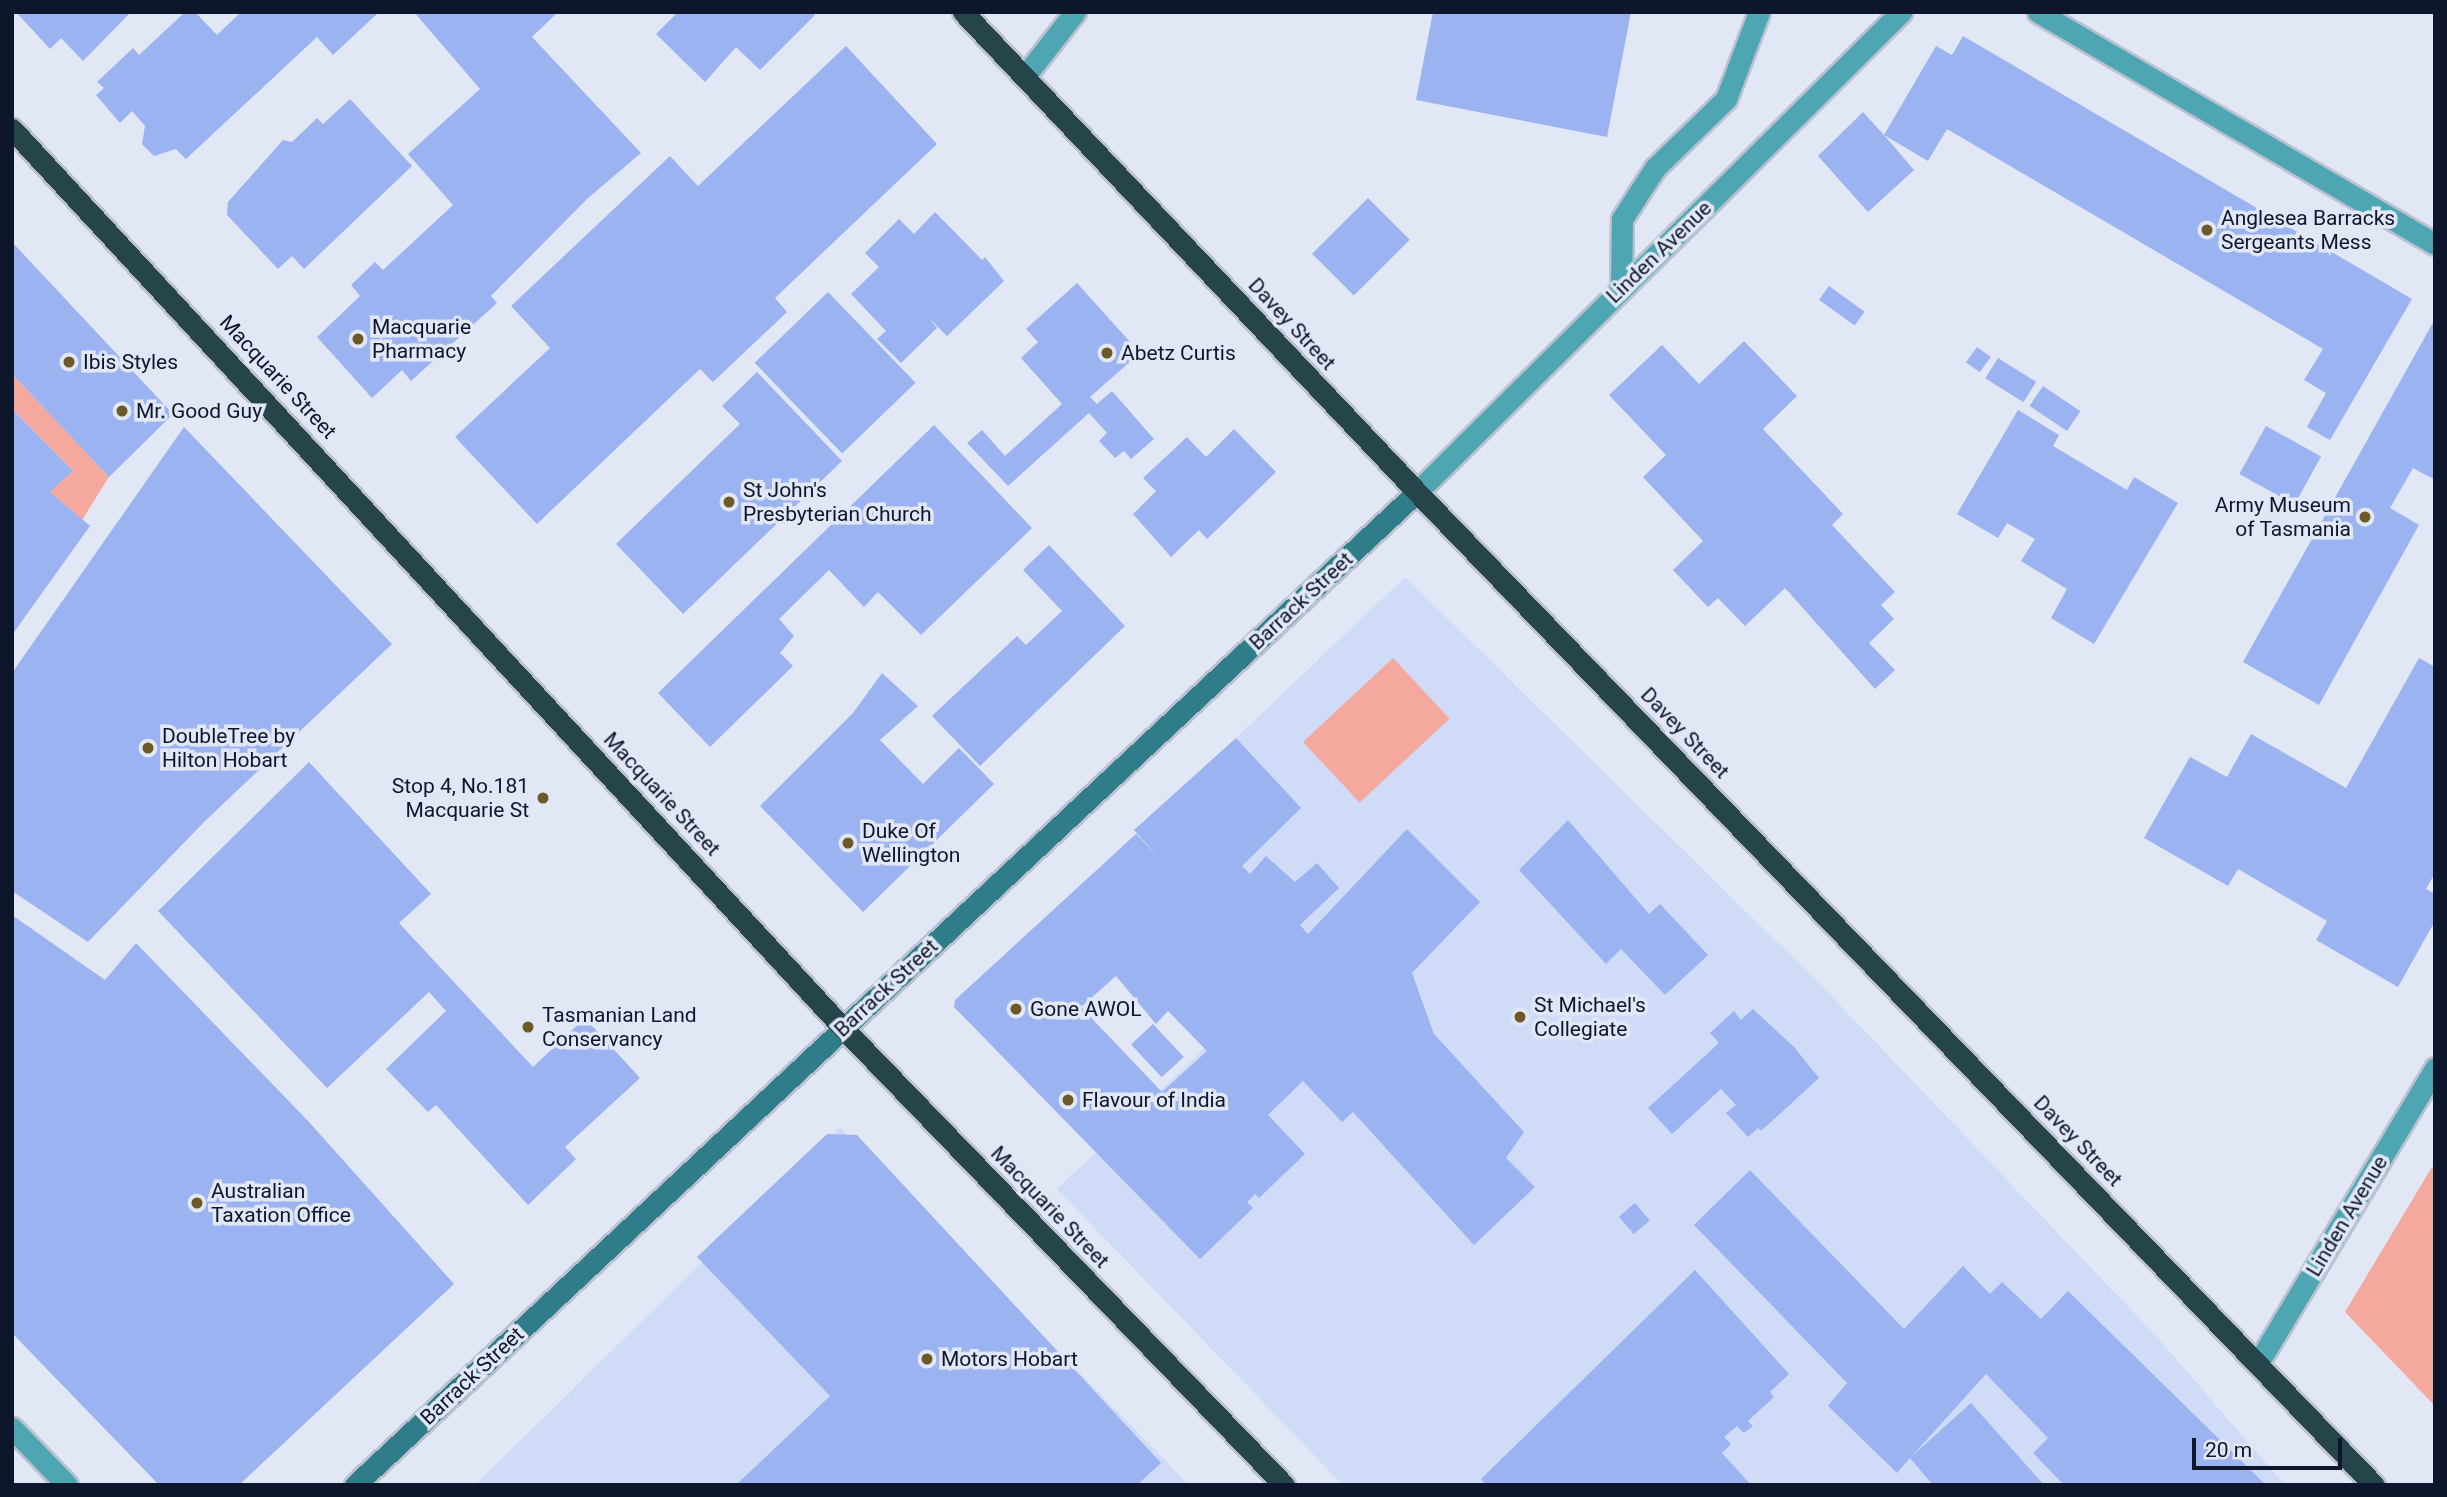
<!DOCTYPE html>
<html>
<head>
<meta charset="utf-8">
<style>
  body { margin:0 }
  #map { position:relative; width:2447px; height:1497px; overflow:hidden; background:#e1e7f4; font-family:Roboto,sans-serif }
  div>[style] { position:absolute }
  .built>* { inset:0; background:#cfdbf7 }
  .green>* { inset:0; background:#f5a89d; transform-origin:0 0 }
  .building>* { inset:0; background:#9bb3f0; transform-origin:0 0 }
  .roads { filter:drop-shadow(2px 0 #bbc1d0) drop-shadow(-2px 0 #bbc1d0) drop-shadow(0 2px #bbc1d0) drop-shadow(0 -2px #bbc1d0) }
  .lane>* { height:21px; margin:-10.5px; padding:0 10.5px; transform-origin:10.5px; border-radius:10.5px; background:#4ea6b2 }
  .street>* { height:21px; margin:-10.5px; padding:0 10.5px; transform-origin:10.5px; border-radius:10.5px; background:#4ea6b2 }
  .secondary>* { height:21px; margin:-10.5px; padding:0 10.5px; transform-origin:10.5px; border-radius:10.5px; background:#2e7d88 }
  .highway>* { height:21px; margin:-10.5px; padding:0 10.5px; transform-origin:10.5px; border-radius:10.5px; background:#26454a }
  .dots>* { width:19px; height:19px; translate:-50% -50%; box-sizing:border-box; border:4px solid #e1e7f4; border-radius:50% }
  span { translate:-50% -50%; white-space:nowrap; text-align:center; line-height:1.15; -webkit-text-stroke:7px #e1e7f4; paint-order:stroke }
  .poi-label { font-size:21px; color:#0e162c }
  .left { translate:0 -50%; text-align:left }
  .right { translate:-100% -50%; text-align:right }
  .street-label { font-size:21px; color:#0e162c }
  .frame { position:absolute; inset:0; border:14px solid #0e162c; pointer-events:none }
  .scale { position:absolute; left:2192px; top:1438px; width:150px; height:32px; box-sizing:border-box; border:4px solid #0e162c; border-top:0; padding-left:9px; font-size:21px; line-height:24px; white-space:nowrap; color:#0e162c; -webkit-text-stroke:5px #e1e7f4; paint-order:stroke }
</style>
</head>
<body>
<div id="map">
  <div class="built">
    <div style="clip-path:polygon(1405px 577px,1820px 984px,2156px 1336px,2285px 1485px,1343px 1485px,1057px 1189px,1205px 1048px,1083px 884px)"></div>
    <div style="clip-path:polygon(840px 1127px,1189px 1485px,475px 1485px)"></div>
  </div>
  <div class="green">
    <div style="clip-path:polygon(12px 374px,109px 477px,82px 520px,50px 492px,73px 471px,12px 409px)"></div>
    <div style="left:1393px;top:658px;width:83px;height:123px;rotate:47deg"></div>
    <div style="clip-path:polygon(2432px 1167px,2435px 1168px,2435px 1406px,2345px 1312px)"></div>
  </div>
  <div class="building">
    <div style="clip-path:polygon(16px 12px,131px 12px,83px 61px,61px 38px,50px 49px)"></div>
    <div style="clip-path:polygon(185px 12px,195px 12px,217px 35px,241px 12px,379px 12px,333px 55px,317px 37px,186px 159px,176px 149px,154px 156px,142px 144px,145px 126px,132px 111px,120px 123px,96px 95px,104px 88px,97px 82px,133px 48px,139px 55px)"></div>
    <div style="clip-path:polygon(414px 12px,558px 12px,532px 37px,641px 153px,588px 198px,491px 296px,497px 303px,411px 381px,402px 370px,372px 398px,317px 337px,360px 296px,351px 285px,375px 262px,383px 270px,453px 205px,408px 154px,480px 89px)"></div>
    <div style="clip-path:polygon(678px 12px,811px 12px,815px 15px,760px 70px,736px 47px,705px 82px,656px 34px)"></div>
    <div style="clip-path:polygon(1433px 12px,1631px 12px,1607px 137px,1416px 100px)"></div>
    <div style="clip-path:polygon(1963px 36px,2412px 299px,2330px 440px,2307px 427px,2326px 393px,2304px 380px,2323px 349px,1947px 129px,1928px 161px,1884px 135px,1914px 170px,1868px 212px,1818px 156px,1863px 112px,1884px 135px,1936px 46px,1952px 55px)"></div>
    <div style="clip-path:polygon(846px 46px,937px 144px,775px 298px,787px 312px,713px 382px,700px 369px,537px 524px,455px 437px,550px 348px,511px 306px,670px 156px,698px 186px)"></div>
    <div style="clip-path:polygon(350px 99px,412px 166px,304px 269px,292px 256px,278px 269px,227px 215px,228px 202px,283px 140px,292px 142px,317px 118px,323px 124px)"></div>
    <div style="left:1368px;top:198px;width:59px;height:79px;rotate:45deg"></div>
    <div style="clip-path:polygon(935px 212px,982px 260px,985px 257px,1004px 281px,947px 336px,930px 319px,937px 328px,901px 363px,877px 339px,886px 331px,851px 294px,879px 267px,865px 253px,899px 219px,914px 234px)"></div>
    <div style="clip-path:polygon(12px 242px,173px 414px,109px 477px,12px 374px)"></div>
    <div style="clip-path:polygon(1077px 283px,1140px 353px,1090px 397px,1097px 404px,1112px 391px,1154px 439px,1131px 459px,1124px 451px,1115px 458px,1099px 441px,1107px 433px,1089px 413px,1008px 486px,967px 443px,982px 430px,1005px 456px,1062px 404px,1021px 358px,1038px 342px,1026px 329px)"></div>
    <div style="left:1829px;top:286px;width:44px;height:17px;rotate:36deg"></div>
    <div style="left:828px;top:292px;width:126px;height:102px;rotate:46deg"></div>
    <div style="clip-path:polygon(2435px 319px,2435px 480px,2413px 468px,2390px 508px,2419px 525px,2319px 705px,2243px 662px)"></div>
    <div style="clip-path:polygon(1744px 341px,1797px 396px,1763px 429px,1843px 514px,1832px 525px,1895px 592px,1881px 605px,1894px 619px,1869px 643px,1895px 670px,1875px 689px,1785px 588px,1745px 626px,1718px 598px,1708px 607px,1673px 570px,1703px 541px,1643px 477px,1666px 455px,1609px 395px,1662px 345px,1699px 384px)"></div>
    <div style="left:1977px;top:347px;width:17px;height:19px;rotate:36deg"></div>
    <div style="left:1998px;top:358px;width:45px;height:24px;rotate:32deg"></div>
    <div style="clip-path:polygon(757px 372px,842px 461px,683px 614px,616px 544px,740px 424px,722px 406px)"></div>
    <div style="left:2043px;top:386px;width:45px;height:24px;rotate:34deg"></div>
    <div style="clip-path:polygon(12px 409px,73px 471px,50px 492px,90px 526px,12px 635px)"></div>
    <div style="clip-path:polygon(2018px 410px,2059px 435px,2053px 446px,2127px 490px,2134px 477px,2178px 503px,2094px 644px,2051px 618px,2067px 589px,2021px 561px,2035px 539px,2007px 523px,1998px 538px,1957px 514px)"></div>
    <div style="clip-path:polygon(934px 425px,1032px 528px,921px 635px,878px 592px,864px 607px,829px 570px,779px 619px,794px 636px,780px 653px,793px 666px,710px 747px,658px 693px)"></div>
    <div style="left:2266px;top:426px;width:63px;height:55px;rotate:29deg"></div>
    <div style="clip-path:polygon(184px 427px,392px 644px,204px 822px,88px 942px,12px 891px,12px 673px)"></div>
    <div style="clip-path:polygon(1234px 429px,1276px 472px,1207px 539px,1199px 530px,1171px 557px,1133px 514px,1156px 491px,1143px 478px,1187px 437px,1206px 457px)"></div>
    <div style="clip-path:polygon(1049px 545px,1125px 626px,980px 766px,932px 716px,1017px 636px,1026px 645px,1062px 611px,1023px 570px)"></div>
    <div style="clip-path:polygon(2419px 658px,2435px 667px,2435px 873px,2426px 889px,2435px 894px,2435px 921px,2398px 987px,2316px 940px,2327px 921px,2238px 869px,2228px 886px,2144px 838px,2190px 757px,2227px 777px,2251px 734px,2346px 788px)"></div>
    <div style="clip-path:polygon(882px 673px,918px 706px,880px 740px,923px 784px,959px 748px,994px 784px,863px 912px,760px 806px,853px 713px)"></div>
    <div style="clip-path:polygon(evenodd,1236px 738px,1301px 808px,1242px 866px,1235px 859px,1250px 874px,1266px 856px,1295px 882px,1317px 863px,1339px 888px,1300px 925px,1308px 934px,1407px 829px,1480px 902px,1412px 973px,1434px 1034px,1524px 1132px,1506px 1158px,1535px 1187px,1474px 1245px,1353px 1112px,1342px 1122px,1303px 1081px,1268px 1115px,1305px 1154px,1259px 1198px,1255px 1194px,1247px 1202px,1253px 1208px,1200px 1259px,954px 1007px,955px 1000px,1136px 834px,1160px 859px,1134px 830px,1236px 738px,1116px 976px,1156px 1024px,1168px 1011px,1207px 1051px,1162px 1092px,1081px 1007px,1116px 976px)"></div>
    <div style="clip-path:polygon(309px 762px,431px 894px,399px 923px,533px 1067px,585px 1018px,640px 1078px,565px 1147px,576px 1159px,528px 1205px,436px 1105px,428px 1112px,386px 1069px,446px 1011px,429px 992px,327px 1088px,158px 911px)"></div>
    <div style="clip-path:polygon(1568px 820px,1649px 914px,1660px 904px,1708px 955px,1665px 995px,1621px 949px,1606px 964px,1519px 870px)"></div>
    <div style="clip-path:polygon(12px 915px,105px 980px,136px 943px,309px 1122px,454px 1284px,239px 1485px,159px 1485px,12px 1333px)"></div>
    <div style="clip-path:polygon(1753px 1009px,1794px 1047px,1819px 1078px,1761px 1131px,1758px 1128px,1748px 1137px,1726px 1113px,1736px 1105px,1721px 1089px,1672px 1134px,1648px 1108px,1719px 1043px,1710px 1033px,1734px 1011px,1741px 1020px)"></div>
    <div style="left:1153px;top:1024px;width:45px;height:30px;rotate:47deg"></div>
    <div style="clip-path:polygon(827px 1134px,857px 1135px,1161px 1463px,1137px 1485px,736px 1485px,830px 1396px,697px 1257px)"></div>
    <div style="clip-path:polygon(1750px 1170px,1904px 1329px,1963px 1266px,1990px 1294px,2002px 1282px,2041px 1319px,2068px 1291px,2266px 1485px,2064px 1485px,2033px 1453px,2048px 1438px,1986px 1374px,1912px 1456px,1971px 1403px,2044px 1485px,1933px 1485px,1910px 1458px,1897px 1473px,1828px 1406px,1847px 1383px,1694px 1225px)"></div>
    <div style="left:1635px;top:1203px;width:23px;height:21px;rotate:50deg"></div>
    <div style="clip-path:polygon(1695px 1270px,1789px 1374px,1770px 1392px,1774px 1397px,1748px 1421px,1753px 1426px,1744px 1433px,1737px 1426px,1724px 1437px,1731px 1444px,1722px 1453px,1751px 1485px,1486px 1485px,1481px 1479px)"></div>
  </div>
  <div class="roads">
    <div class="lane">
      <div style="left:2038px;top:12px;width:460px;rotate:30.3deg"></div>
      <div style="left:1621px;top:290px;width:71px;rotate:-89.2deg"></div>
      <div style="left:1622px;top:219px;width:61px;rotate:-57.1deg"></div>
      <div style="left:1655px;top:168px;width:99px;rotate:-44.2deg"></div>
      <div style="left:1726px;top:99px;width:93px;rotate:-69.2deg"></div>
      <div style="left:1417px;top:492px;width:682px;rotate:-44.76deg"></div>
      <div style="left:2258px;top:1363px;width:344px;rotate:-59deg"></div>
    </div>
    <div class="street">
      <div style="left:1025px;top:76px;width:81px;rotate:-52deg"></div>
      <div style="left:12px;top:1428px;width:79px;rotate:46deg"></div>
    </div>
    <div class="secondary">
      <div style="left:355px;top:1485px;width:1454px;rotate:-43.08deg"></div>
    </div>
    <div class="highway">
      <div style="left:963px;top:12px;width:661px;rotate:46.59deg"></div>
      <div style="left:1417px;top:492px;width:1379px;rotate:46.06deg"></div>
      <div style="left:12px;top:129px;width:1224px;rotate:47.25deg"></div>
      <div style="left:843px;top:1028px;width:635px;rotate:46.02deg"></div>
    </div>
  </div>
  <div class="dots">
    <div style="left:2207px;top:230px;background:#6c5927"></div>
    <div style="left:358px;top:339px;background:#6c5927"></div>
    <div style="left:1107px;top:353px;background:#6c5927"></div>
    <div style="left:69px;top:362px;background:#6c5927"></div>
    <div style="left:122px;top:411px;background:#6c5927"></div>
    <div style="left:729px;top:502px;background:#6c5927"></div>
    <div style="left:2365px;top:517px;background:#6c5927"></div>
    <div style="left:148px;top:748px;background:#6c5927"></div>
    <div style="left:543px;top:798px;background:#6c5927"></div>
    <div style="left:848px;top:843px;background:#6c5927"></div>
    <div style="left:1016px;top:1009px;background:#6c5927"></div>
    <div style="left:1520px;top:1017px;background:#6c5927"></div>
    <div style="left:528px;top:1027px;background:#6c5927"></div>
    <div style="left:1068px;top:1100px;background:#6c5927"></div>
    <div style="left:197px;top:1203px;background:#6c5927"></div>
    <div style="left:927px;top:1359px;background:#6c5927"></div>
  </div>
  <div class="poi-label">
    <span class="left" style="left:2221px;top:230px">Anglesea Barracks<br>Sergeants Mess</span>
    <span class="left" style="left:372px;top:339px">Macquarie<br>Pharmacy</span>
    <span class="left" style="left:1121px;top:353px">Abetz Curtis</span>
    <span class="left" style="left:83px;top:362px">Ibis Styles</span>
    <span class="left" style="left:136px;top:411px">Mr. Good Guy</span>
    <span class="left" style="left:743px;top:502px">St John's<br>Presbyterian Church</span>
    <span class="right" style="left:2351px;top:517px">Army Museum<br>of Tasmania</span>
    <span class="left" style="left:162px;top:748px">DoubleTree by<br>Hilton Hobart</span>
    <span class="right" style="left:529px;top:798px">Stop 4, No.181<br>Macquarie St</span>
    <span class="left" style="left:862px;top:843px">Duke Of<br>Wellington</span>
    <span class="left" style="left:1534px;top:1017px">St Michael's<br>Collegiate</span>
    <span class="left" style="left:1030px;top:1009px">Gone AWOL</span>
    <span class="left" style="left:542px;top:1027px">Tasmanian Land<br>Conservancy</span>
    <span class="left" style="left:1082px;top:1100px">Flavour of India</span>
    <span class="left" style="left:211px;top:1203px">Australian<br>Taxation Office</span>
    <span class="left" style="left:941px;top:1359px">Motors Hobart</span>
  </div>
  <div class="street-label">
    <span style="left:1659px;top:252px;rotate:-44deg">Linden Avenue</span>
    <span style="left:1292px;top:324px;rotate:47deg">Davey Street</span>
    <span style="left:278px;top:377px;rotate:47deg">Macquarie Street</span>
    <span style="left:1301px;top:601px;rotate:-43deg">Barrack Street</span>
    <span style="left:1685px;top:733px;rotate:46deg">Davey Street</span>
    <span style="left:662px;top:794px;rotate:47deg">Macquarie Street</span>
    <span style="left:886px;top:988px;rotate:-43deg">Barrack Street</span>
    <span style="left:2078px;top:1141px;rotate:46deg">Davey Street</span>
    <span style="left:1050px;top:1207px;rotate:46deg">Macquarie Street</span>
    <span style="left:2347px;top:1216px;rotate:-59deg">Linden Avenue</span>
    <span style="left:472px;top:1376px;rotate:-43deg">Barrack Street</span>
  </div>
  <div class="frame"></div>
  <div class="scale">20 m</div>
</div>
</body>
</html>
